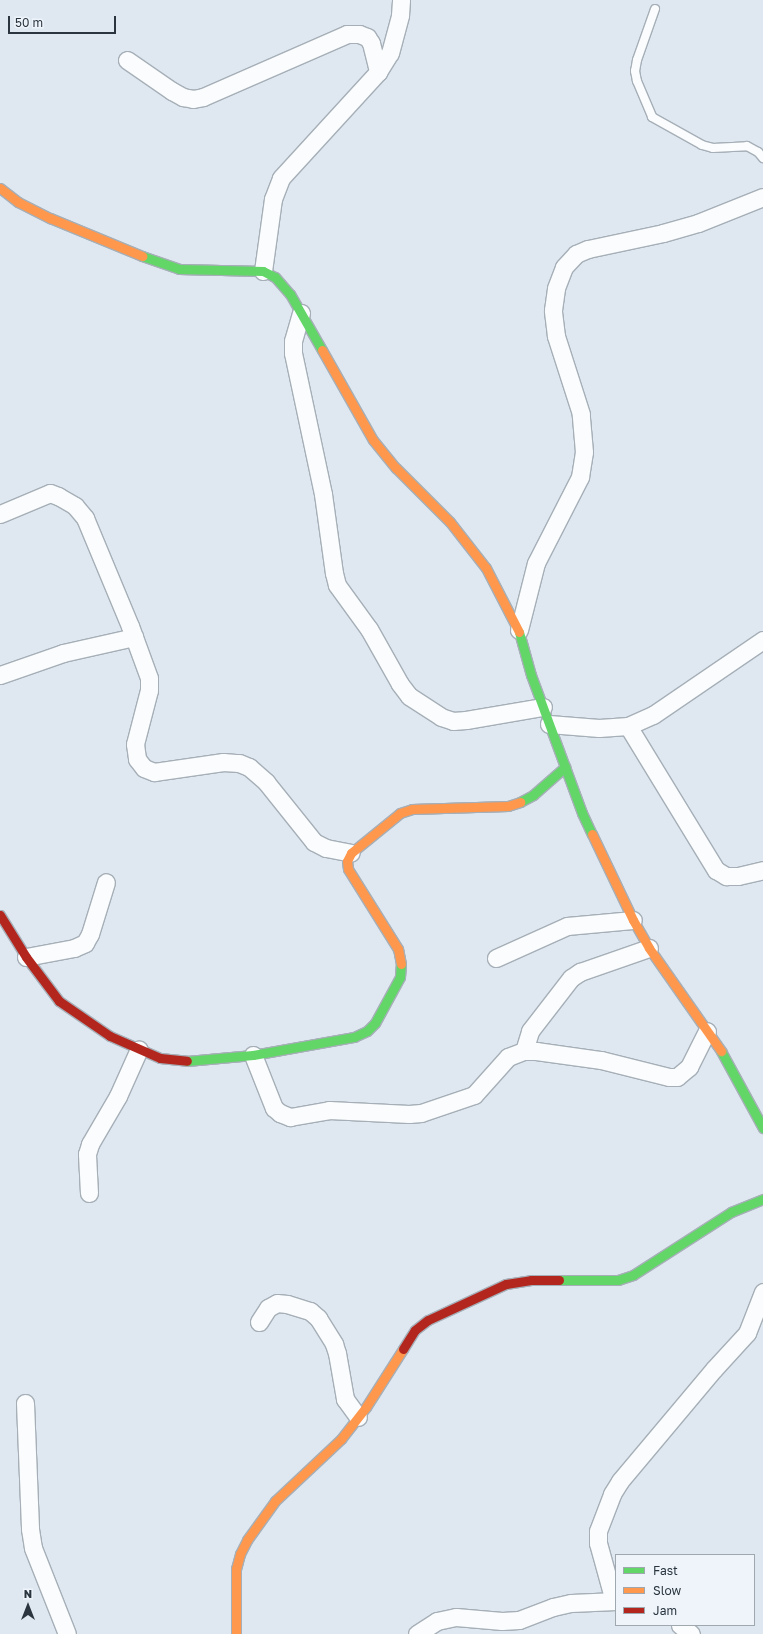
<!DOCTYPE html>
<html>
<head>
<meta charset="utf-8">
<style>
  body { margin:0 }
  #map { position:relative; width:763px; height:1634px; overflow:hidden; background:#dfe8f1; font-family:"Golos Text",sans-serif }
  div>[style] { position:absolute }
  .roads { filter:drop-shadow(1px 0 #a6afb7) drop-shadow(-1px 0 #a6afb7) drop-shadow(0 1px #a6afb7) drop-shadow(0 -1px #a6afb7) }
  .lane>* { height:8px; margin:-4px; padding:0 4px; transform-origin:4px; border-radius:4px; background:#fafcfd }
  .street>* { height:17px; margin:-8.5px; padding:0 8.5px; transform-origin:8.5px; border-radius:8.5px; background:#fafcfd }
  .fast>* { height:9px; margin:-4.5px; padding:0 4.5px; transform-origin:4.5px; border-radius:4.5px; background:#63d668 }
  .slow>* { height:9px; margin:-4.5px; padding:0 4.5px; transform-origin:4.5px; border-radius:4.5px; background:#ff974d }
  .jam>* { height:9px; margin:-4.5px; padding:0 4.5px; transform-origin:4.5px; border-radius:4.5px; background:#b3261e }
  span { translate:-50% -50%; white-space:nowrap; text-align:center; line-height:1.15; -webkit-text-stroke:3px #eef4fa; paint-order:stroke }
  .legend { position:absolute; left:615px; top:1554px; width:140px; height:72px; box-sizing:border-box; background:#eef4fa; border:1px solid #a0a8af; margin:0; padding:5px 7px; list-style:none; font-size:12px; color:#2a353f }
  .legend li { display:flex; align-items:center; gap:8px; height:20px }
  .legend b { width:20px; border:1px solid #a0a8af }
  .north { position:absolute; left:8px; top:1586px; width:40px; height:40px; -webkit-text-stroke:3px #eef4fa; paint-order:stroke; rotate:0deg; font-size:11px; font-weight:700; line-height:16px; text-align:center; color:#2a353f }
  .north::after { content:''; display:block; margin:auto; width:14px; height:18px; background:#2a353f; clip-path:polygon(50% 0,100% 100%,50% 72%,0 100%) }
  .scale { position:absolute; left:8px; top:16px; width:108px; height:18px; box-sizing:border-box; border:2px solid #2a353f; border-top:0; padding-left:5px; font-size:12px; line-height:14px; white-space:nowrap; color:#2a353f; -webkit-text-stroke:3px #eef4fa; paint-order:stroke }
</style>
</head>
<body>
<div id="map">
  <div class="roads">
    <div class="lane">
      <div style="left:655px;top:9px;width:54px;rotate:109.4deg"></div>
      <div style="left:637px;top:60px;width:11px;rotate:100deg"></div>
      <div style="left:635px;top:71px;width:10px;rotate:79deg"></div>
      <div style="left:637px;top:81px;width:39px;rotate:67deg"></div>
      <div style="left:652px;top:117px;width:57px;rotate:29.2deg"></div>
      <div style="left:702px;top:145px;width:11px;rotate:15deg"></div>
      <div style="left:713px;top:148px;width:34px;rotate:-3deg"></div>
      <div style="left:747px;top:146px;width:13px;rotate:29deg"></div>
      <div style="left:758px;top:152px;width:8px;rotate:50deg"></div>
    </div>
    <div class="street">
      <div style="left:127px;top:60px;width:55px;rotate:34.6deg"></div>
      <div style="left:172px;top:91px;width:13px;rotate:29deg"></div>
      <div style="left:183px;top:97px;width:10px;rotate:11deg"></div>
      <div style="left:193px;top:99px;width:10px;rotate:-11deg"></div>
      <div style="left:203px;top:97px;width:157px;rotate:-23.6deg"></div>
      <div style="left:347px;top:34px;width:12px"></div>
      <div style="left:359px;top:34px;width:9px;rotate:21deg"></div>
      <div style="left:367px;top:37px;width:7px;rotate:56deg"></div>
      <div style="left:371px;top:43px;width:30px;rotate:76deg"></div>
      <div style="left:263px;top:271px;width:73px;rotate:-82.1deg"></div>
      <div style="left:273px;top:199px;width:22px;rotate:-69deg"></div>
      <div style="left:281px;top:178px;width:144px;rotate:-47.5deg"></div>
      <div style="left:378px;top:72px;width:22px;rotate:-58deg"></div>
      <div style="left:390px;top:53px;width:39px;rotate:-75deg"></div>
      <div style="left:400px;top:15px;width:15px;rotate:-86deg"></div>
      <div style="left:301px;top:313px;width:29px;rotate:106deg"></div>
      <div style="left:293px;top:341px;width:12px;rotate:90deg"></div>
      <div style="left:293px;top:353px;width:144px;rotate:78deg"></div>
      <div style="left:323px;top:494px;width:80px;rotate:82.1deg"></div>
      <div style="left:334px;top:573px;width:12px;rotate:76deg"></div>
      <div style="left:337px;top:585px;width:54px;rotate:54deg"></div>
      <div style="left:369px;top:629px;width:63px;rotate:60.6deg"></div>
      <div style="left:400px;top:684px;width:15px;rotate:53deg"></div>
      <div style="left:409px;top:696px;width:38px;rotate:33deg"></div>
      <div style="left:441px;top:717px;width:13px;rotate:18deg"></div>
      <div style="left:453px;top:721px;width:13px;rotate:-4deg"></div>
      <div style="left:466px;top:720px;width:78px;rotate:-9.6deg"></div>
      <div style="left:0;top:514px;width:54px;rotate:-22.8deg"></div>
      <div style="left:50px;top:493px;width:9px;rotate:21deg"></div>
      <div style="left:58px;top:496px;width:20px;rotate:30deg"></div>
      <div style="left:75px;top:506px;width:16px;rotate:50deg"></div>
      <div style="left:85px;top:518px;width:117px;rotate:67.4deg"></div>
      <div style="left:130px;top:626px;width:55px;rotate:69.9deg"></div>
      <div style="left:149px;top:678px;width:12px;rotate:90deg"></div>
      <div style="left:149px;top:690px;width:56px;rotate:104.5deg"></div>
      <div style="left:135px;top:744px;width:15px;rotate:82deg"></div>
      <div style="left:137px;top:759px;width:11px;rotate:52deg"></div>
      <div style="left:144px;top:768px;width:11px;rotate:22deg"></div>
      <div style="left:154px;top:772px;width:70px;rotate:-8.2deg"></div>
      <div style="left:223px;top:762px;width:16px;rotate:4deg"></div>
      <div style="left:239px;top:763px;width:11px;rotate:22deg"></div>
      <div style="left:249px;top:767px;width:23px;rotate:41deg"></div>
      <div style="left:266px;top:782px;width:77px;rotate:51.3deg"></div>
      <div style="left:314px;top:842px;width:13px;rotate:27deg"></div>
      <div style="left:326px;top:848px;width:25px;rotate:11deg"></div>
      <div style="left:519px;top:630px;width:69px;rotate:-75.8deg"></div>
      <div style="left:536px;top:563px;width:97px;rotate:-62.9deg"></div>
      <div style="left:580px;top:477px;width:25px;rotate:-81deg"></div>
      <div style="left:584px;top:452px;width:38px;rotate:-95deg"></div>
      <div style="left:581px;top:414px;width:82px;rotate:-107.8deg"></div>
      <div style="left:556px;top:336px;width:26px;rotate:-97deg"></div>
      <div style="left:553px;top:310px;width:22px;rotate:-82deg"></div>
      <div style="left:556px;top:288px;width:22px;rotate:-69deg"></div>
      <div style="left:564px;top:267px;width:18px;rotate:-47deg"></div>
      <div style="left:576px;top:254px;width:13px;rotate:-23deg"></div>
      <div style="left:588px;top:249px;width:77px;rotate:-12deg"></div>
      <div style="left:663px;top:233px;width:36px;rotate:-16deg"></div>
      <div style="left:698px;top:223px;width:70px;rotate:-21.8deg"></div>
      <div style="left:0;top:675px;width:67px;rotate:-19.2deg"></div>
      <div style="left:63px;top:653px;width:73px;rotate:-12.7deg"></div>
      <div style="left:549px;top:724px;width:50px;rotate:4.6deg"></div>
      <div style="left:599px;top:728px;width:29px;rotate:-4deg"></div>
      <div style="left:628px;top:726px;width:27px;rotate:-24deg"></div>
      <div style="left:653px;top:715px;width:133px;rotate:-34.3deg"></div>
      <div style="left:628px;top:726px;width:169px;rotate:58.6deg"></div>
      <div style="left:716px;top:870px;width:12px;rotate:31deg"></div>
      <div style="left:726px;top:876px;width:12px"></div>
      <div style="left:738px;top:876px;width:26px;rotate:-13deg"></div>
      <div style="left:26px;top:957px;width:49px;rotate:-10.6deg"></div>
      <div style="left:74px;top:948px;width:12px;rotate:-24deg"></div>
      <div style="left:85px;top:943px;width:10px;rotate:-61deg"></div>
      <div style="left:90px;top:934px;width:54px;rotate:-72.9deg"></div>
      <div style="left:496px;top:958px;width:78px;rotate:-24.3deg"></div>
      <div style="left:567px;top:926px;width:66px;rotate:-5.2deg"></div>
      <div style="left:524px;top:1051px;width:21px;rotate:-73deg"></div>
      <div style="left:530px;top:1031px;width:67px;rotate:-52.3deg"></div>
      <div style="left:571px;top:978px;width:11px;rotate:-34deg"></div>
      <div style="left:580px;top:972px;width:73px;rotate:-19.2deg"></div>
      <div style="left:253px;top:1055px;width:57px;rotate:68.4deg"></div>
      <div style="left:274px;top:1108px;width:8px;rotate:40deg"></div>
      <div style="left:280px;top:1113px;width:11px;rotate:22deg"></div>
      <div style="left:290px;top:1117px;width:40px;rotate:-10deg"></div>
      <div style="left:329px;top:1110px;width:80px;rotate:2.9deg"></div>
      <div style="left:409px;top:1114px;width:12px;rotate:-5deg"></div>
      <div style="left:421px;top:1113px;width:56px;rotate:-18.8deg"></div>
      <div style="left:474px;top:1095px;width:51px;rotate:-48.2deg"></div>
      <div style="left:508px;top:1057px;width:17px;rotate:-21deg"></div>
      <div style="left:524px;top:1051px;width:12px"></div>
      <div style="left:536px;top:1051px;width:66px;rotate:7.9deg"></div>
      <div style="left:601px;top:1060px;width:70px;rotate:14deg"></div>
      <div style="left:669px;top:1077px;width:8px"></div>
      <div style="left:677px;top:1077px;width:16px;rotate:-40deg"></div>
      <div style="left:689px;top:1067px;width:40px;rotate:-63.4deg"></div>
      <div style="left:89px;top:1193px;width:39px;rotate:-93deg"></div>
      <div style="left:87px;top:1154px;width:10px;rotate:-73deg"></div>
      <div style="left:90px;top:1144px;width:56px;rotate:-59.7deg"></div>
      <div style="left:118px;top:1096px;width:51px;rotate:-65.9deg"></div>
      <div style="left:259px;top:1322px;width:17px;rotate:-57deg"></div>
      <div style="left:268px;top:1308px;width:10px;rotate:-29deg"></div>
      <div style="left:277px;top:1303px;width:10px;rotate:6deg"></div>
      <div style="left:287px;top:1304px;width:24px;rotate:17deg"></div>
      <div style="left:310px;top:1311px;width:11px;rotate:41deg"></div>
      <div style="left:318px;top:1318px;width:31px;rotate:58deg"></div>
      <div style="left:334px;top:1344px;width:9px;rotate:72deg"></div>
      <div style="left:337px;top:1353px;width:47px;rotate:80.1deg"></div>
      <div style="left:345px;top:1399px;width:22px;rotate:54deg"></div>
      <div style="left:25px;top:1403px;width:126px;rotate:87.7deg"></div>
      <div style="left:30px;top:1529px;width:19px;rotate:81deg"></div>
      <div style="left:33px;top:1548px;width:92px;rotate:68.4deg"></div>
      <div style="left:614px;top:1601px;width:60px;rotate:-105.4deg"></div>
      <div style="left:598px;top:1543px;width:12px;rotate:-90deg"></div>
      <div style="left:598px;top:1531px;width:40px;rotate:-69deg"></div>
      <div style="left:612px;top:1494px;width:15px;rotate:-58deg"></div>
      <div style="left:620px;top:1481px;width:146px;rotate:-50deg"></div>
      <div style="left:714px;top:1369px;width:49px;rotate:-47.5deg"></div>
      <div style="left:747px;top:1333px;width:44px;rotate:-68.7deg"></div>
      <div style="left:680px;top:1625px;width:14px;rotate:39deg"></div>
      <div style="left:417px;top:1634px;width:24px;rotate:-33deg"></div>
      <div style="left:437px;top:1621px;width:19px;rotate:-12deg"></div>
      <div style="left:456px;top:1617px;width:46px;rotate:5deg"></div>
      <div style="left:502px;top:1621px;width:17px;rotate:-3deg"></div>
      <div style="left:519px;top:1620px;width:36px;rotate:-21deg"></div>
      <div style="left:553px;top:1607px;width:18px;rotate:-13deg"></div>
      <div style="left:571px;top:1603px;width:45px;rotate:-2.5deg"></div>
    </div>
    <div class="fast">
      <div style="left:142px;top:256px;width:39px;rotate:19deg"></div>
      <div style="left:179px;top:269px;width:84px;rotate:1.4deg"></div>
      <div style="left:263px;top:271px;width:13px;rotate:27deg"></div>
      <div style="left:275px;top:277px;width:23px;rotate:49deg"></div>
      <div style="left:290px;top:294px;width:64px;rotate:60.3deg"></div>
      <div style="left:519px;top:632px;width:45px;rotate:74.4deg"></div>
      <div style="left:531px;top:675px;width:147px;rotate:69.7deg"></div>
      <div style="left:582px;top:813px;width:23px;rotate:65deg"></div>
      <div style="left:520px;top:802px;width:15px;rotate:-28deg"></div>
      <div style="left:533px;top:795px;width:43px;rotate:-41.2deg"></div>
      <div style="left:721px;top:1051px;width:88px;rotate:61.4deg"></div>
      <div style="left:187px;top:1061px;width:66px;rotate:-5.2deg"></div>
      <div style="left:253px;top:1055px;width:103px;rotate:-10.1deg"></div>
      <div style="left:354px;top:1037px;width:14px;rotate:-25deg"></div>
      <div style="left:367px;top:1031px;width:11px;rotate:-45deg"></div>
      <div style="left:375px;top:1023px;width:52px;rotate:-61.5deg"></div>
      <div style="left:400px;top:977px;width:13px;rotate:-86deg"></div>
      <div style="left:559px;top:1280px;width:59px"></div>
      <div style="left:618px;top:1280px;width:16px;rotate:-18deg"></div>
      <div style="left:633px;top:1275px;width:117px;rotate:-32.7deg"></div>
      <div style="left:731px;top:1212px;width:35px;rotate:-22deg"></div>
    </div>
    <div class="slow">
      <div style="left:0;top:188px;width:23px;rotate:38deg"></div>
      <div style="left:18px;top:202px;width:36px;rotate:27deg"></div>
      <div style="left:50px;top:218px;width:100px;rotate:22.4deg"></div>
      <div style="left:322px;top:350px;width:103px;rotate:60.5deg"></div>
      <div style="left:373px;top:440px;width:36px;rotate:51deg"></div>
      <div style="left:396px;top:468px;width:76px;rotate:45deg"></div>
      <div style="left:450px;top:522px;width:58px;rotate:52deg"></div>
      <div style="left:486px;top:568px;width:72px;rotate:62.7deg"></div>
      <div style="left:592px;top:834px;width:95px;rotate:64.5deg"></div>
      <div style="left:633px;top:920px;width:32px;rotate:60deg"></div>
      <div style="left:649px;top:948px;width:126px;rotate:55deg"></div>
      <div style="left:401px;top:964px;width:15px;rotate:-101deg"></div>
      <div style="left:398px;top:949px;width:94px;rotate:-122deg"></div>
      <div style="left:348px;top:869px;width:8px;rotate:-97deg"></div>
      <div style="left:347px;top:861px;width:9px;rotate:-63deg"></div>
      <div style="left:351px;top:853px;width:63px;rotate:-39.2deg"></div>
      <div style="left:400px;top:813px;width:13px;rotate:-18deg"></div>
      <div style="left:412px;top:809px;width:96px;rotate:-1.8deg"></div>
      <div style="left:508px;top:806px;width:13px;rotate:-18deg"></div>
      <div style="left:236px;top:1634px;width:65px;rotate:-90deg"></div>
      <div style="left:236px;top:1569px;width:16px;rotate:-75deg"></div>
      <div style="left:240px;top:1554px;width:16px;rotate:-63deg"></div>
      <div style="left:247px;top:1540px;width:48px;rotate:-54.3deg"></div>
      <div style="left:275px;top:1501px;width:91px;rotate:-43.2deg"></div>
      <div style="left:341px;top:1439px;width:41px;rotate:-52deg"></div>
      <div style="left:366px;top:1407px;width:69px;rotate:-57.5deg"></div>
    </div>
    <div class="jam">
      <div style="left:0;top:915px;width:49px;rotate:58.2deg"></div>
      <div style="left:26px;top:957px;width:55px;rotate:53.1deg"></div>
      <div style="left:59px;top:1001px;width:62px;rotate:34.5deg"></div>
      <div style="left:110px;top:1036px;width:55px;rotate:23.7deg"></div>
      <div style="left:160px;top:1058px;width:27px;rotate:6deg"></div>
      <div style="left:403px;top:1349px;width:22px;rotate:-58deg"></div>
      <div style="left:415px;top:1330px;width:16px;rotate:-38deg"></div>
      <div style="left:428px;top:1320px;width:86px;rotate:-24.8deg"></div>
      <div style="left:506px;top:1284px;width:25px;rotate:-9deg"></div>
      <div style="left:531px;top:1280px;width:28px"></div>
    </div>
  </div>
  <ul class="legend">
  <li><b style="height:5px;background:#63d668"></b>Fast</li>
  <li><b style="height:5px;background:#ff974d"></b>Slow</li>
  <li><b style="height:5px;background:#b3261e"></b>Jam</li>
  </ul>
  <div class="north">N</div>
  <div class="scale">50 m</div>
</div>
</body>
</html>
